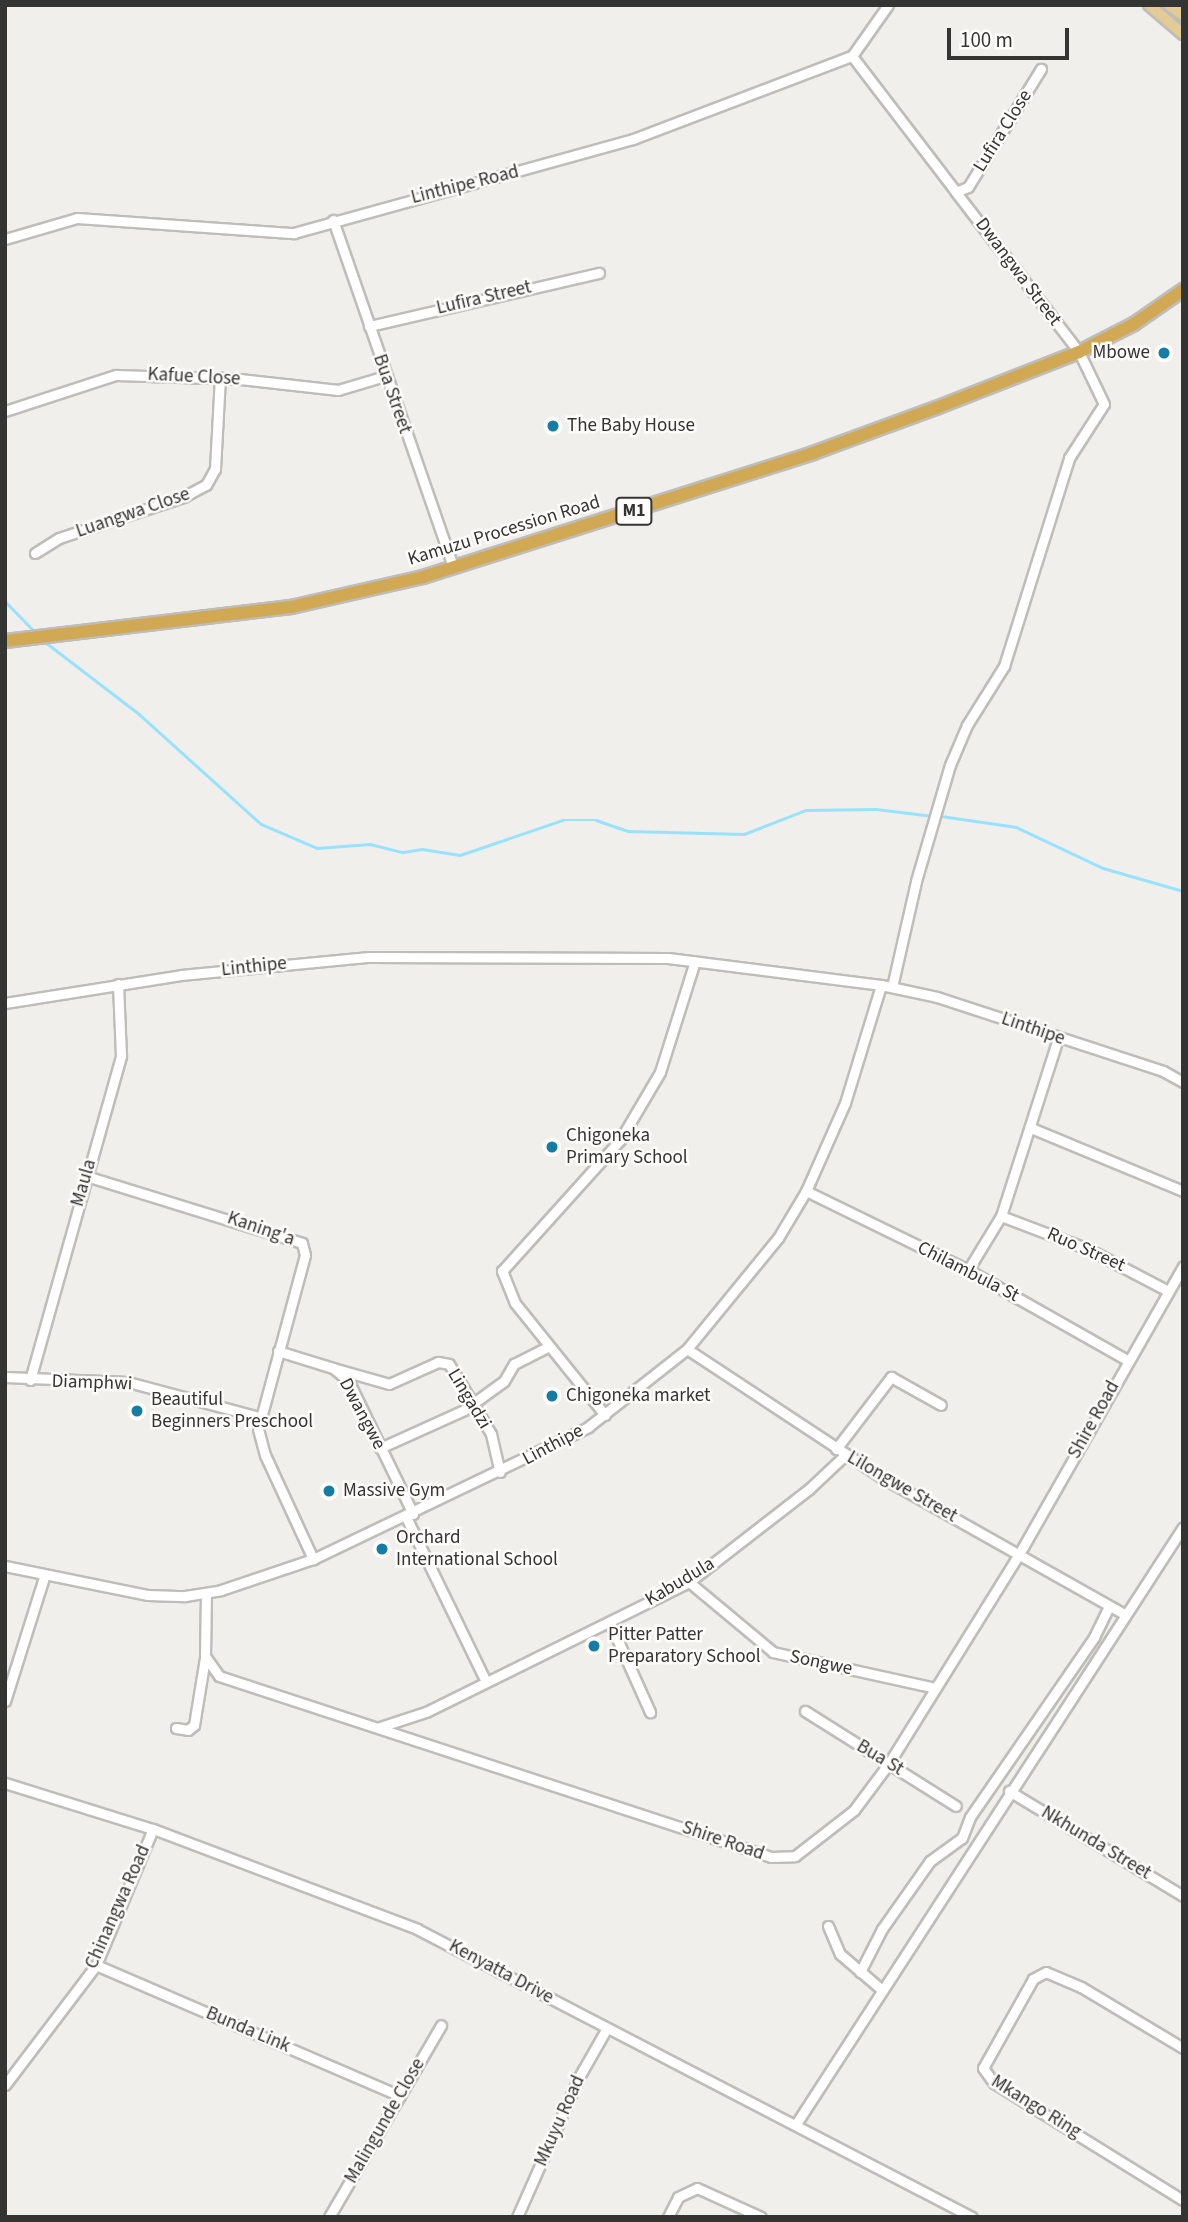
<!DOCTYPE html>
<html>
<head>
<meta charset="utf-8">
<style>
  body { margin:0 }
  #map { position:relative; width:1188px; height:2222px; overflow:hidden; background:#f0efeb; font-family:"Source Sans 3",sans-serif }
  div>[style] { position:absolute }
  .stream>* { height:2.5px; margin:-1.25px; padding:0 1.25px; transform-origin:1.25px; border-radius:1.25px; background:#99e2fd }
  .roads { filter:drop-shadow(2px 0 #bebdb9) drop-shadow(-2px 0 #bebdb9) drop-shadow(0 2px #bebdb9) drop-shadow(0 -2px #bebdb9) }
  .minor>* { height:9px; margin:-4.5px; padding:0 4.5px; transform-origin:4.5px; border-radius:4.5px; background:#fff }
  .major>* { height:10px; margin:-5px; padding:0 5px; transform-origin:5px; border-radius:5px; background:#e3cb98 }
  .highway>* { height:12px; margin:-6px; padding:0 6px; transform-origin:6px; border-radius:6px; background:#d1a954 }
  .dots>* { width:19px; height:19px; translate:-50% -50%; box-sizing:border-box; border:4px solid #fefcf9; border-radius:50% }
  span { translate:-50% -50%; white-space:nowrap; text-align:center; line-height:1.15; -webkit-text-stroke:5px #fefcf9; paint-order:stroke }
  .shield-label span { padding:2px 5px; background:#fefcf9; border:2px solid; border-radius:5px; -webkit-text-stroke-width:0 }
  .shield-label { font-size:18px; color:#343433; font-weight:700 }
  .street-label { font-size:19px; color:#343433 }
  .poi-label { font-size:19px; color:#343433 }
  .right { translate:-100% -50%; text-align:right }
  .left { translate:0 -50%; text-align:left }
  .frame { position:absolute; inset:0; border:7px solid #343433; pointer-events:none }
  .scale { position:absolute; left:947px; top:28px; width:122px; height:32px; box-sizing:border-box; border:4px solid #343433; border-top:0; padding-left:9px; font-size:21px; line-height:24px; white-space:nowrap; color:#343433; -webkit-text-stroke:5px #fefcf9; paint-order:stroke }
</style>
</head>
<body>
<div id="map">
  <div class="stream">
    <div style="left:5px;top:601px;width:46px;rotate:45.9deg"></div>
    <div style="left:44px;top:641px;width:120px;rotate:37.5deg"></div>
    <div style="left:139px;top:714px;width:164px;rotate:42deg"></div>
    <div style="left:261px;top:824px;width:61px;rotate:23.2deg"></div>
    <div style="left:317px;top:848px;width:53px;rotate:-4.3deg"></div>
    <div style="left:370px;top:844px;width:34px;rotate:14deg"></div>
    <div style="left:403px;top:852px;width:19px;rotate:-9deg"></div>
    <div style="left:422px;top:849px;width:38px;rotate:9deg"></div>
    <div style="left:460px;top:855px;width:109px;rotate:-18.8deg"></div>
    <div style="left:563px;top:820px;width:33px"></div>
    <div style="left:596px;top:820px;width:34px;rotate:19deg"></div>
    <div style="left:628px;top:831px;width:116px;rotate:1.5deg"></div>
    <div style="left:744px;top:834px;width:66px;rotate:-21.2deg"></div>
    <div style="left:806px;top:810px;width:70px;rotate:-0.8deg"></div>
    <div style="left:876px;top:809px;width:57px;rotate:7deg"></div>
    <div style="left:941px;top:816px;width:76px;rotate:8.3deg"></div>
    <div style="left:1016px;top:827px;width:96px;rotate:25.2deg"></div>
    <div style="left:1103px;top:868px;width:83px;rotate:16deg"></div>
  </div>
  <div class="roads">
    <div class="minor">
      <div style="left:852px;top:56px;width:171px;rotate:52.6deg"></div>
      <div style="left:956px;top:192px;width:13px;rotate:-23deg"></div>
      <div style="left:968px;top:187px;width:139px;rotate:-58.3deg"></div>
      <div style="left:333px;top:220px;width:367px;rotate:70.9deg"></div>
      <div style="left:5px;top:239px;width:75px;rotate:-16.3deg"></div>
      <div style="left:77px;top:218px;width:218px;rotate:4deg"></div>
      <div style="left:294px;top:233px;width:352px;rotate:-15.5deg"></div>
      <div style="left:633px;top:139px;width:234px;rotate:-20.8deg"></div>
      <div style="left:852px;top:56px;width:62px;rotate:-54.8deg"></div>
      <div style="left:369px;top:326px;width:236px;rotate:-13deg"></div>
      <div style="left:5px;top:411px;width:117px;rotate:-18deg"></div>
      <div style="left:116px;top:375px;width:124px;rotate:1.8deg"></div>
      <div style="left:240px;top:379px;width:99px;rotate:6.4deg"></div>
      <div style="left:338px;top:390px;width:49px;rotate:-16.6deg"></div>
      <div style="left:35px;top:553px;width:28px;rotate:-32deg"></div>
      <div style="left:59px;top:538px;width:131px;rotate:-18.3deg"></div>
      <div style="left:183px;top:497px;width:26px;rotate:-28deg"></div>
      <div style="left:206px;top:485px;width:18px;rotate:-61deg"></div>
      <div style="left:215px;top:469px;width:92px;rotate:-86.9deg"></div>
      <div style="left:892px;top:987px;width:109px;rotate:-77.2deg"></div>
      <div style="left:916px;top:881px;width:121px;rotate:-73.7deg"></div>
      <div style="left:950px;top:765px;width:43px;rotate:-67deg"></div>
      <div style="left:967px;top:725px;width:70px;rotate:-57.9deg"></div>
      <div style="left:1004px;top:666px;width:218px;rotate:-72.6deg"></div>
      <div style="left:1069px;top:458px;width:64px;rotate:-57.1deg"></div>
      <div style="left:1104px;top:404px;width:58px;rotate:-115.7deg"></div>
      <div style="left:1079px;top:352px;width:202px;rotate:-127.6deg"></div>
      <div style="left:5px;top:1003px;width:178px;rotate:-9deg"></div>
      <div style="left:181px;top:975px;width:189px;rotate:-5.5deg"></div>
      <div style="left:369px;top:957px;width:299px;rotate:0.2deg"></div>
      <div style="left:668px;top:958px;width:215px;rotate:7.2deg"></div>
      <div style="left:881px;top:985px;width:57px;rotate:12.1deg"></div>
      <div style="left:937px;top:997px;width:238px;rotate:18.1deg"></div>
      <div style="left:1163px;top:1071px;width:23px;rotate:29deg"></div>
      <div style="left:1031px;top:1128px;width:165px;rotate:22.5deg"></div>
      <div style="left:86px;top:1176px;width:226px;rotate:17.2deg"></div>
      <div style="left:302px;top:1243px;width:12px;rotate:76deg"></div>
      <div style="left:305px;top:1255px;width:180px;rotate:105.1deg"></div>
      <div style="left:258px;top:1429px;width:27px;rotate:75deg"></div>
      <div style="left:265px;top:1455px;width:115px;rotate:65.2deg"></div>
      <div style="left:806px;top:1191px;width:180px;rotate:26deg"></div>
      <div style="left:968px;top:1270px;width:183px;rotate:29.5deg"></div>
      <div style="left:1001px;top:1216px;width:93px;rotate:20.8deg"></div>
      <div style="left:1088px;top:1249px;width:90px;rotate:27.7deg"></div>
      <div style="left:968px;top:1270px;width:63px;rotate:-58.6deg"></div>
      <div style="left:1001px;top:1216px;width:187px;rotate:-72.2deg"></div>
      <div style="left:687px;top:1349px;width:232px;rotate:33.4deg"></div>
      <div style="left:881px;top:1477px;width:279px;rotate:29.4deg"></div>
      <div style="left:278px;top:1351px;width:58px;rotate:17.2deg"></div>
      <div style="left:333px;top:1368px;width:19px;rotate:39deg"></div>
      <div style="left:348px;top:1380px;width:149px;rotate:64.1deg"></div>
      <div style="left:333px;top:1368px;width:58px;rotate:15.9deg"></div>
      <div style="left:389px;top:1384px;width:54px;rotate:-24.2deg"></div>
      <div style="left:438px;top:1362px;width:11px;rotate:10deg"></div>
      <div style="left:449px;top:1364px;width:82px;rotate:59deg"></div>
      <div style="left:491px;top:1434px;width:39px;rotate:77deg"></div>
      <div style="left:5px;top:1377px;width:123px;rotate:2.3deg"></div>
      <div style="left:128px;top:1382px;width:136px;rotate:15deg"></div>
      <div style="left:30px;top:1380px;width:337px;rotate:-74.3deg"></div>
      <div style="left:121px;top:1056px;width:72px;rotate:-92.4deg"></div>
      <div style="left:605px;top:1415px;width:144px;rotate:-128.8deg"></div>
      <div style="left:515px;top:1303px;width:35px;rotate:-112deg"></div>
      <div style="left:502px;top:1271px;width:176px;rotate:-48deg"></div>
      <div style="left:620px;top:1140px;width:79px;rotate:-59.5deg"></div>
      <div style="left:660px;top:1072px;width:116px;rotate:-72.5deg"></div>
      <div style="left:380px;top:1448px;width:92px;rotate:-24.3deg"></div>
      <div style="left:464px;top:1410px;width:49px;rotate:-35.9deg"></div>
      <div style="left:504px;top:1381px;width:20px;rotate:-60deg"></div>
      <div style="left:514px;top:1364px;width:37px;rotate:-27deg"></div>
      <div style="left:836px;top:1449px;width:91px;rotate:-52.6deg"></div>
      <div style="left:891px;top:1377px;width:57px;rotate:29.2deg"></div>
      <div style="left:406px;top:1517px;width:181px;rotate:64.1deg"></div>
      <div style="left:5px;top:1566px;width:146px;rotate:11.5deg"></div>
      <div style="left:148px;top:1595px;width:37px;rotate:2deg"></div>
      <div style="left:185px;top:1596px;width:36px;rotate:-9deg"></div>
      <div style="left:221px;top:1590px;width:97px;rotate:-18.6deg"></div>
      <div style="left:313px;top:1559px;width:305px;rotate:-25.6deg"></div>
      <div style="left:588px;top:1427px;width:126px;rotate:-38.2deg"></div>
      <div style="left:687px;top:1349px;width:144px;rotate:-50.7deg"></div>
      <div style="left:778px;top:1238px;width:55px;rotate:-59.2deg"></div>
      <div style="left:806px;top:1191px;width:96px;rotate:-66.1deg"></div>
      <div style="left:845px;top:1103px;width:123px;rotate:-73deg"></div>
      <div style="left:689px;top:1582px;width:109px;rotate:39.8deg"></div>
      <div style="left:773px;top:1652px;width:166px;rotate:12.5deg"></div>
      <div style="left:206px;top:1593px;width:63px;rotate:90.9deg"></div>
      <div style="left:205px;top:1656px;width:24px;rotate:55deg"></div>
      <div style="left:219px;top:1676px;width:581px;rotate:18.15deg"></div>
      <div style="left:771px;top:1857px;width:24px;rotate:-2deg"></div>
      <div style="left:795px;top:1856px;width:75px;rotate:-37.9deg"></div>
      <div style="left:854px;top:1810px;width:59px;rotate:-53.3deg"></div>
      <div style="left:889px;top:1763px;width:246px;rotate:-58.1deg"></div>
      <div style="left:1019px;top:1554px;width:331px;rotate:-60.3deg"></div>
      <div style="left:610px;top:1623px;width:98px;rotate:65.8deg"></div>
      <div style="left:5px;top:1701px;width:130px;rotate:-72.5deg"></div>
      <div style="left:805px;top:1711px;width:178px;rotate:32.2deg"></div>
      <div style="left:380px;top:1727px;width:48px;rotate:-18.1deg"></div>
      <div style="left:426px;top:1712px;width:293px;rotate:-26.3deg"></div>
      <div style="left:689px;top:1582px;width:152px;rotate:-37.8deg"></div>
      <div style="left:809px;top:1489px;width:50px;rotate:-43.4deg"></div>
      <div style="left:176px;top:1728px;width:12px;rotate:9deg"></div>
      <div style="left:188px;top:1730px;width:8px;rotate:-40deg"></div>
      <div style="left:194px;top:1725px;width:68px;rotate:-80.7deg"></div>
      <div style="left:5px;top:1783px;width:155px;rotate:17.3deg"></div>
      <div style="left:153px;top:1829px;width:282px;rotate:20.7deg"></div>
      <div style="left:417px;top:1929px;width:625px;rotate:27.43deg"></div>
      <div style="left:1009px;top:1791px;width:203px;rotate:31.1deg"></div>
      <div style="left:828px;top:1926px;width:30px;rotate:67deg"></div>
      <div style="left:840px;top:1954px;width:54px;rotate:40.5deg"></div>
      <div style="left:96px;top:1965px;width:331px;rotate:23.3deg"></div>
      <div style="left:860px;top:1972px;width:48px;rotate:-62.9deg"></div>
      <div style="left:882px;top:1929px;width:83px;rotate:-54.8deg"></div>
      <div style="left:930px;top:1861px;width:39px;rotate:-36deg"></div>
      <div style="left:962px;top:1838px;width:22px;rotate:-69deg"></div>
      <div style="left:970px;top:1817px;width:219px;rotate:-55.4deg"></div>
      <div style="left:1094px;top:1637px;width:34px;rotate:-64deg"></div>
      <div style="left:1183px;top:2048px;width:119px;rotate:-149.1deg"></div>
      <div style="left:1081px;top:1987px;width:38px;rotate:-157deg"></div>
      <div style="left:1046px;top:1972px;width:15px;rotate:152deg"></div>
      <div style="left:1033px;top:1979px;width:102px;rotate:119.3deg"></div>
      <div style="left:983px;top:2068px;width:19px;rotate:54deg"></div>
      <div style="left:994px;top:2083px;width:222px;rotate:31.8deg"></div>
      <div style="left:5px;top:2085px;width:151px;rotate:-52.8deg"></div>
      <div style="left:96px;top:1965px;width:147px;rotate:-67.3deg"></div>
      <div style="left:796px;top:2124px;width:711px;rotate:-57.05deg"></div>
      <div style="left:329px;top:2217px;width:222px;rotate:-59.7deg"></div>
      <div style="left:517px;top:2217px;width:153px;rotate:-66.1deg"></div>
      <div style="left:579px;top:2077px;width:56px;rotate:-60.3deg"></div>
      <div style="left:668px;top:2217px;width:22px;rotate:-63deg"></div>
      <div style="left:678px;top:2197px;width:21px;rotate:-25deg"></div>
      <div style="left:697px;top:2188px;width:70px;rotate:24.4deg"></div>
    </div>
    <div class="major">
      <div style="left:1149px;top:5px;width:45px;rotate:40.5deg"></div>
      <div style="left:1169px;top:5px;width:17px;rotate:36deg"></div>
    </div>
    <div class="highway">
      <div style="left:5px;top:641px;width:288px;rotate:-6.8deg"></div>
      <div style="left:291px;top:607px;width:135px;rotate:-12.8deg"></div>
      <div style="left:423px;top:577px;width:409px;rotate:-17.6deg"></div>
      <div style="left:813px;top:453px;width:131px;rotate:-20.1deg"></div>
      <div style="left:936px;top:408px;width:154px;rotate:-21.4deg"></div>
      <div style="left:1079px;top:352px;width:62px;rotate:-27deg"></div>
      <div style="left:1134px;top:324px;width:60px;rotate:-34.8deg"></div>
    </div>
  </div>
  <div class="dots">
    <div style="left:1164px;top:353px;background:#157ca6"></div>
    <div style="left:553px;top:426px;background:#157ca6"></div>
    <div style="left:552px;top:1147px;background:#157ca6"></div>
    <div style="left:552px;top:1396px;background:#157ca6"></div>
    <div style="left:137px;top:1411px;background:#157ca6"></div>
    <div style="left:329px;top:1491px;background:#157ca6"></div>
    <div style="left:382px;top:1549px;background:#157ca6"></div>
    <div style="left:594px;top:1646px;background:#157ca6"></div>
  </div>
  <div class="shield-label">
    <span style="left:634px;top:511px">M1</span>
  </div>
  <div class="street-label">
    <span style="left:1003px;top:131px;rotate:-58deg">Lufira Close</span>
    <span style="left:465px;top:185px;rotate:-14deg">Linthipe Road</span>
    <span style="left:1018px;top:272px;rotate:53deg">Dwangwa Street</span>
    <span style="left:484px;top:298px;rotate:-13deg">Lufira Street</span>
    <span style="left:194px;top:377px;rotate:3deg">Kafue Close</span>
    <span style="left:392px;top:394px;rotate:71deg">Bua Street</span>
    <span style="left:133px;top:513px;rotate:-19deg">Luangwa Close</span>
    <span style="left:504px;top:531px;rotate:-17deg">Kamuzu Procession Road</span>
    <span style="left:254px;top:967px;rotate:-6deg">Linthipe</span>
    <span style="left:1033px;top:1029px;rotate:19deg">Linthipe</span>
    <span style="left:84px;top:1183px;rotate:-74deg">Maula</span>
    <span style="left:261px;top:1229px;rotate:19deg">Kaning'a</span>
    <span style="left:1086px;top:1250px;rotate:24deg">Ruo Street</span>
    <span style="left:968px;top:1272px;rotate:27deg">Chilambula St</span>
    <span style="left:92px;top:1383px;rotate:2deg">Diamphwi</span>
    <span style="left:469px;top:1399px;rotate:59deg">Lingadzi</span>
    <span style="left:362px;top:1414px;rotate:62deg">Dwangwe</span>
    <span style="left:1094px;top:1420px;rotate:-61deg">Shire Road</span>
    <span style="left:553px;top:1445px;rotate:-28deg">Linthipe</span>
    <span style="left:902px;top:1487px;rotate:30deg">Lilongwe Street</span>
    <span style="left:680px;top:1582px;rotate:-31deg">Kabudula</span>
    <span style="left:821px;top:1663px;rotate:12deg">Songwe</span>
    <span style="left:880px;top:1758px;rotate:31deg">Bua St</span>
    <span style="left:723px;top:1841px;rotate:19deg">Shire Road</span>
    <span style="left:1096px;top:1843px;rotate:31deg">Nkhunda Street</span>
    <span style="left:118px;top:1907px;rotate:-66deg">Chinangwa Road</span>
    <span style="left:501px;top:1972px;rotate:28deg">Kenyatta Drive</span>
    <span style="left:248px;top:2030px;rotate:23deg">Bunda Link</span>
    <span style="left:1036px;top:2107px;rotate:32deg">Mkango Ring</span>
    <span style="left:385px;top:2121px;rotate:-60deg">Malingunde Close</span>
    <span style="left:560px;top:2121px;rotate:-66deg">Mkuyu Road</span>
  </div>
  <div class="poi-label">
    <span class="right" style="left:1150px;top:353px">Mbowe</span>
    <span class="left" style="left:567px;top:426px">The Baby House</span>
    <span class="left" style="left:566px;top:1147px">Chigoneka<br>Primary School</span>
    <span class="left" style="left:566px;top:1396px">Chigoneka market</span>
    <span class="left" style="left:151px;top:1411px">Beautiful<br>Beginners Preschool</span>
    <span class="left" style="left:343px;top:1491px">Massive Gym</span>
    <span class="left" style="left:396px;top:1549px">Orchard<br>International School</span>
    <span class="left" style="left:608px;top:1646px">Pitter Patter<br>Preparatory School</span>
  </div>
  <div class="frame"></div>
  <div class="scale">100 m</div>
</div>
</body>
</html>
